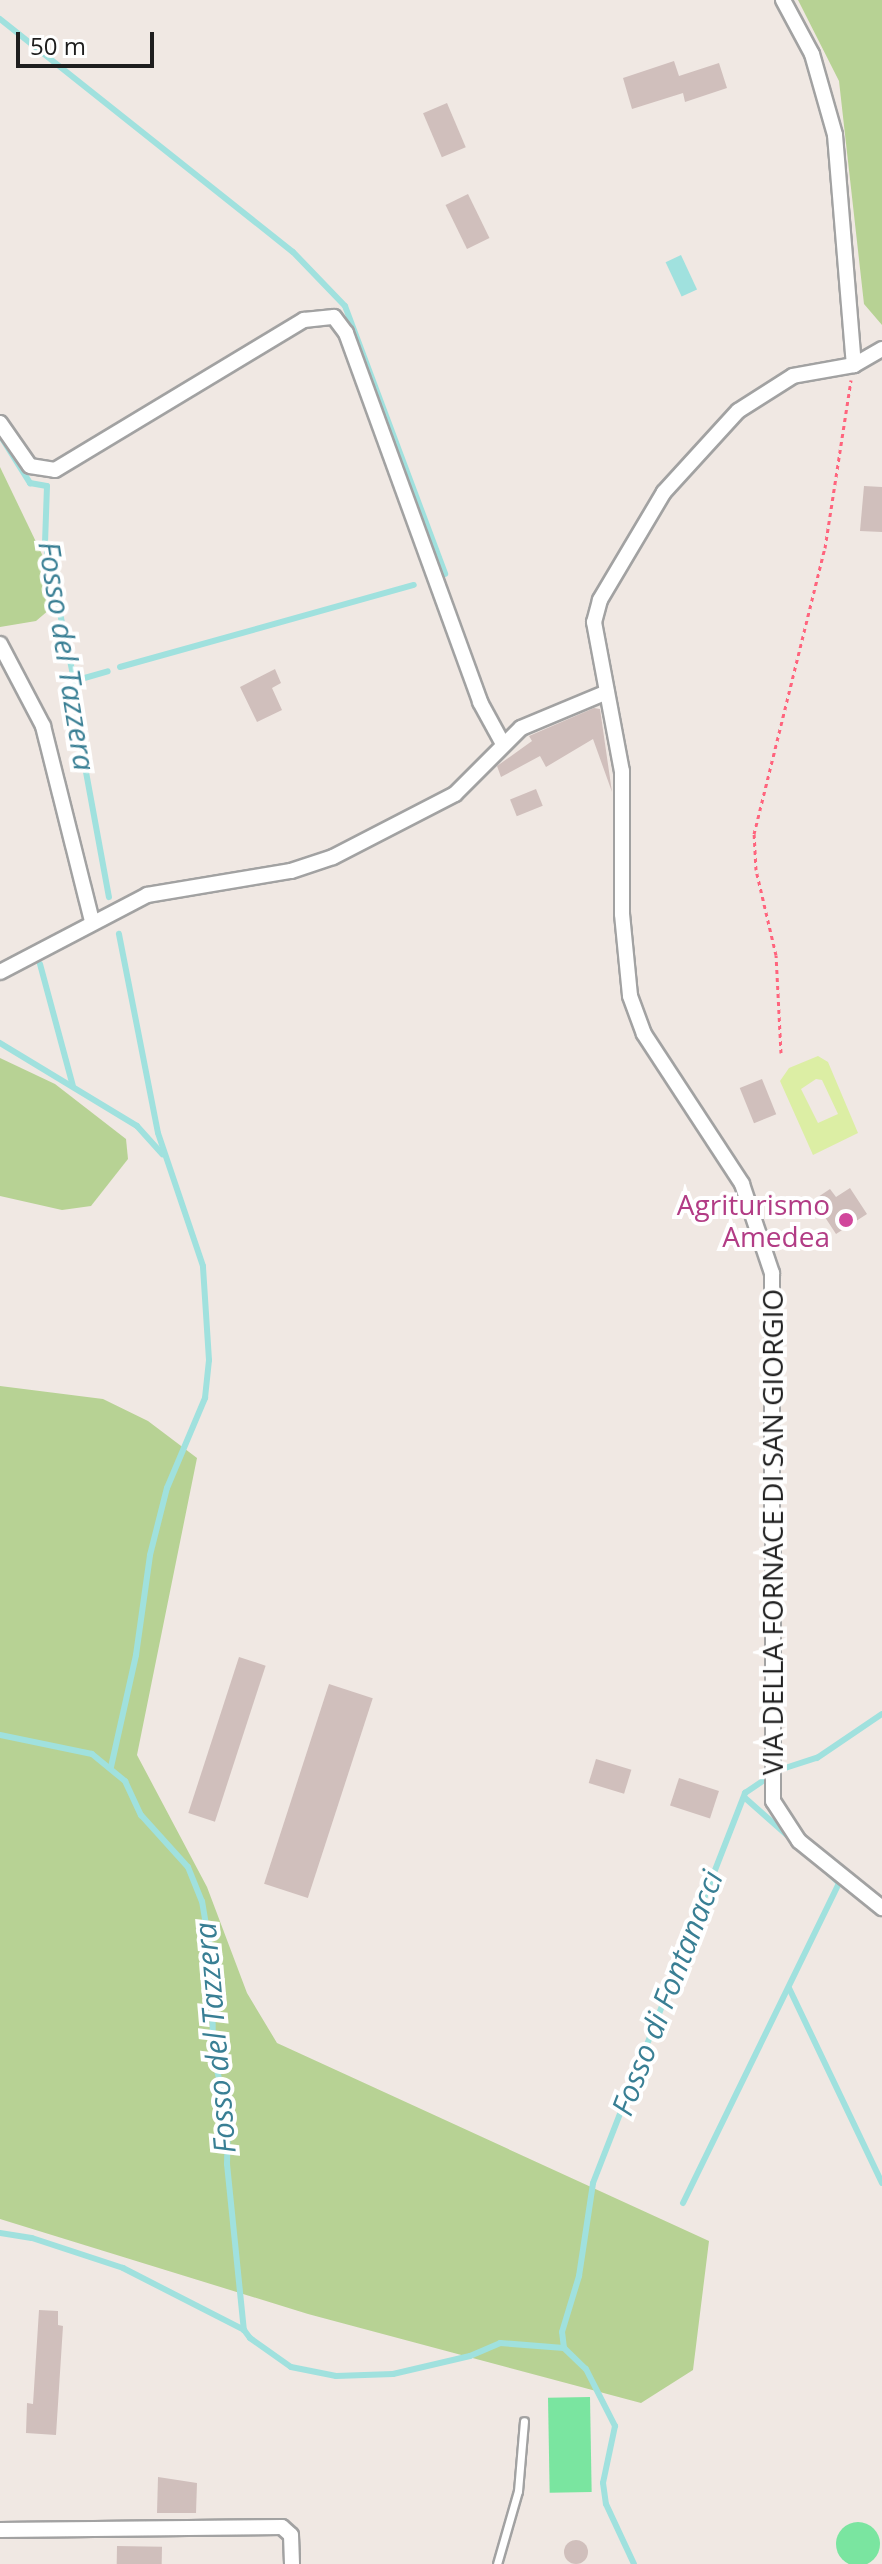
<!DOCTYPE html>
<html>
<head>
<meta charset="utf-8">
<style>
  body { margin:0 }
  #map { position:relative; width:882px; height:2564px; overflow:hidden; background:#f0e8e3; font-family:"Open Sans",sans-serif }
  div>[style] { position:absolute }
  .grass>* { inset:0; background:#dceea4 }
  .forest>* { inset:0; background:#b7d294 }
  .pitch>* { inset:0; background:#7ae5a0; transform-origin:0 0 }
  .round { border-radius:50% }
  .water>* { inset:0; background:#a0e1de; transform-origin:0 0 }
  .stream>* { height:6px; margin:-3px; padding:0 3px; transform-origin:3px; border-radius:3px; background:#a0e1de }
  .building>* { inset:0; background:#d0bfbc; transform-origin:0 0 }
  .path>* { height:3px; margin-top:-1.5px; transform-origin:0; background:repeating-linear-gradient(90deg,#ff647d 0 4px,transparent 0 8px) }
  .roads { filter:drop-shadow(2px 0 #a2a2a2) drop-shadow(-2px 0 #a2a2a2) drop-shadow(0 2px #a2a2a2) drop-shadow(0 -2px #a2a2a2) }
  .service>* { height:7px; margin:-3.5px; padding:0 3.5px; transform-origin:3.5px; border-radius:3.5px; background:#fff }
  .minor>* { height:14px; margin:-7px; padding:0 7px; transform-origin:7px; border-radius:7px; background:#fff }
  .dots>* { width:22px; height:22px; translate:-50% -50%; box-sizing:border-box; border:4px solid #fff; border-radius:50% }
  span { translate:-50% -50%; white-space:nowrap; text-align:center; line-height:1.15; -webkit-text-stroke:8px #fff; paint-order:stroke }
  .hotel-label { font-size:28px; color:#b23c85 }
  .right { translate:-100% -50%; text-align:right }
  .street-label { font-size:28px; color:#1e1e1e }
  .water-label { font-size:30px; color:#397f94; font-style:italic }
  .scale { position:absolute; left:16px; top:32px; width:138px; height:36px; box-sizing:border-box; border:4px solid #1e1e1e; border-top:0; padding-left:10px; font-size:24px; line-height:28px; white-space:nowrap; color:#1e1e1e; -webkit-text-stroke:6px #fff; paint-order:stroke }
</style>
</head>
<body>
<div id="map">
  <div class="grass">
    <div style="clip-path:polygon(evenodd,818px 1056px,828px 1062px,858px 1133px,813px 1155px,780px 1081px,789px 1068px,818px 1056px,816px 1079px,822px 1080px,838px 1114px,818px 1123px,801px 1089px,816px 1079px)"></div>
  </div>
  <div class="forest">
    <div style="clip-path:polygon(798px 0,882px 0,882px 325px,864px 304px,839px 81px)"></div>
    <div style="clip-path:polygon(0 467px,63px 598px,36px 621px,0 627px)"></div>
    <div style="clip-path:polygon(0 1058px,55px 1084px,126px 1139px,128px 1159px,91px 1206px,62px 1210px,0 1196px)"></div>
    <div style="clip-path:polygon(0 1386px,103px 1399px,148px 1421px,197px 1458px,137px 1755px,207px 1887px,247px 1993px,277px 2043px,709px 2241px,693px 2370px,641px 2403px,308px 2314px,0 2219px)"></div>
  </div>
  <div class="pitch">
    <div style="left:590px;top:2397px;width:95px;height:42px;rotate:89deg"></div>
    <div class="round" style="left:836px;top:2522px;width:44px;height:44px"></div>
  </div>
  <div class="water">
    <div style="left:681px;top:255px;width:38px;height:17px;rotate:65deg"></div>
  </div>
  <div class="stream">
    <div style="left:0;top:19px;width:374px;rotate:38.5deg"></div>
    <div style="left:293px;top:252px;width:75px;rotate:46.1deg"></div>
    <div style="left:345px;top:306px;width:286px;rotate:69.5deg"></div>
    <div style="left:0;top:435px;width:57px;rotate:58deg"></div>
    <div style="left:30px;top:483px;width:17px;rotate:10deg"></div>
    <div style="left:47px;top:486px;width:56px;rotate:92deg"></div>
    <div style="left:45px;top:542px;width:145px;rotate:78.1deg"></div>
    <div style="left:75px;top:684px;width:39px;rotate:87deg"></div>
    <div style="left:77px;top:723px;width:177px;rotate:79.6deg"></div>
    <div style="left:120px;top:667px;width:305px;rotate:-15.6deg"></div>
    <div style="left:74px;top:681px;width:35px;rotate:-16deg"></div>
    <div style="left:40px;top:964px;width:126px;rotate:74.9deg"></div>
    <div style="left:0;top:1043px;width:160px;rotate:31.2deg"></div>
    <div style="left:137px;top:1126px;width:38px;rotate:48deg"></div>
    <div style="left:0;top:1735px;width:94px;rotate:11.7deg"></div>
    <div style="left:92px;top:1754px;width:43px;rotate:39.3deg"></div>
    <div style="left:125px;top:1781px;width:38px;rotate:65deg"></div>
    <div style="left:141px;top:1815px;width:70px;rotate:47.9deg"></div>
    <div style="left:188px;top:1867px;width:37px;rotate:68deg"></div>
    <div style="left:202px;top:1901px;width:61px;rotate:80.5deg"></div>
    <div style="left:212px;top:1961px;width:92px;rotate:89.4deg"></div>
    <div style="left:213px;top:2053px;width:66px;rotate:76.8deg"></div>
    <div style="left:228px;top:2117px;width:47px;rotate:91.2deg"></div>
    <div style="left:227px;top:2164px;width:167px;rotate:84.2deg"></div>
    <div style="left:244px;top:2330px;width:10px;rotate:53deg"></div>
    <div style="left:250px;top:2338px;width:50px;rotate:35.3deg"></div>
    <div style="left:291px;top:2367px;width:46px;rotate:11.3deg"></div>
    <div style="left:336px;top:2376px;width:57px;rotate:-2deg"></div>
    <div style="left:393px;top:2374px;width:79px;rotate:-13.2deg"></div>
    <div style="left:470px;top:2356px;width:33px;rotate:-23deg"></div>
    <div style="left:500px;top:2343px;width:64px;rotate:4.5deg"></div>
    <div style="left:564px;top:2348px;width:30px;rotate:44deg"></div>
    <div style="left:586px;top:2369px;width:64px;rotate:63deg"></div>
    <div style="left:615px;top:2426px;width:58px;rotate:101.9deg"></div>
    <div style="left:603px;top:2483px;width:21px;rotate:82deg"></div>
    <div style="left:606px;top:2504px;width:66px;rotate:65deg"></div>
    <div style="left:111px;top:1767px;width:115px;rotate:-77.4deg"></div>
    <div style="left:136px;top:1655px;width:101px;rotate:-82deg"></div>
    <div style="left:150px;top:1555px;width:69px;rotate:-75.8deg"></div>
    <div style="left:167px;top:1488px;width:98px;rotate:-67.1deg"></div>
    <div style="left:205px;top:1398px;width:38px;rotate:-84deg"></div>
    <div style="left:209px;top:1360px;width:94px;rotate:-93.7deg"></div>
    <div style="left:203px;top:1266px;width:140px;rotate:-108.7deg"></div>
    <div style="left:158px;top:1133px;width:203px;rotate:-101.1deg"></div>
    <div style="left:744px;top:1797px;width:60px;rotate:41.6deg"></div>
    <div style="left:789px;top:1988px;width:216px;rotate:64.5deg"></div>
    <div style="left:683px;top:2203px;width:356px;rotate:-64deg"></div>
    <div style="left:839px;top:1883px;width:16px;rotate:-137deg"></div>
    <div style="left:0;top:2233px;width:32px;rotate:9deg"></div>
    <div style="left:32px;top:2238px;width:96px;rotate:18.2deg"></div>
    <div style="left:123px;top:2268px;width:136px;rotate:27.1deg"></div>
    <div style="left:564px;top:2348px;width:16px;rotate:-97deg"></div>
    <div style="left:562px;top:2332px;width:59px;rotate:-73.1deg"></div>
    <div style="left:579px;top:2276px;width:94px;rotate:-81.4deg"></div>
    <div style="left:593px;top:2183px;width:419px;rotate:-68.7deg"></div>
    <div style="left:745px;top:1793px;width:41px;rotate:-34.1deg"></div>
    <div style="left:779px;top:1770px;width:40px;rotate:-18deg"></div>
    <div style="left:817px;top:1758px;width:78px;rotate:-34.1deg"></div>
  </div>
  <div class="building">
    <div style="clip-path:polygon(674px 61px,679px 76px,719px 63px,727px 88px,685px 102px,683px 93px,632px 109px,623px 78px)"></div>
    <div style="left:447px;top:103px;width:48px;height:26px;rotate:67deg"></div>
    <div style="left:468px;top:194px;width:49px;height:25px;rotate:64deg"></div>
    <div style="clip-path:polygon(864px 486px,882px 487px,882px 532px,860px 531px)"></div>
    <div style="clip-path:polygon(275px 669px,281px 683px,272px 688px,282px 710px,257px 722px,240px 687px)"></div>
    <div style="clip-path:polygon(594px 708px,600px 709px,612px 792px,593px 739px,546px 767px,540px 756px,501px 777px,497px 766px,532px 741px,529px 736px)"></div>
    <div style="left:536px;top:789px;width:18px;height:28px;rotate:68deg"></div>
    <div style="left:762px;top:1079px;width:38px;height:24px;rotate:68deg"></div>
    <div style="clip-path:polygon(850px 1188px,867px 1214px,836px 1234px,817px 1205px,821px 1202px,818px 1197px,830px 1189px,836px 1197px)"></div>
    <div style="left:239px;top:1657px;width:28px;height:164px;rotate:18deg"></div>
    <div style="left:329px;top:1684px;width:46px;height:210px;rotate:18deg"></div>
    <div style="left:596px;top:1759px;width:37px;height:25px;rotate:17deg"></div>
    <div style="left:679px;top:1778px;width:42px;height:29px;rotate:18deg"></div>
    <div style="clip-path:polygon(39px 2310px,58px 2311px,58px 2325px,63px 2326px,56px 2435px,26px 2433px,27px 2403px,33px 2404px)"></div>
    <div style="clip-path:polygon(158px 2477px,197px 2483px,196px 2513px,157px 2513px)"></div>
    <div class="round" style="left:564px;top:2540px;width:24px;height:24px"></div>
    <div style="left:117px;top:2546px;width:45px;height:18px;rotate:1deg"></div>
  </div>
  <div class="path">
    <div style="left:781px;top:1053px;width:98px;rotate:-92.9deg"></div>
    <div style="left:776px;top:955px;width:87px;rotate:-103.2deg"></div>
    <div style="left:756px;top:870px;width:36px;rotate:-93deg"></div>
    <div style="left:754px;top:834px;width:295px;rotate:-76.1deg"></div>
    <div style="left:825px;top:548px;width:170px;rotate:-81.2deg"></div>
  </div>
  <div class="roads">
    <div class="service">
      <div style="left:497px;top:2564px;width:76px;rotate:-74deg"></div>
      <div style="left:518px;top:2491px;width:70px;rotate:-85.1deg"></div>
    </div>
    <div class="minor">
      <div style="left:783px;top:0;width:61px;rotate:61.8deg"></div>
      <div style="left:812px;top:54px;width:84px;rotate:74.1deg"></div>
      <div style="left:835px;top:135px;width:231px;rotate:85.3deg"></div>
      <div style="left:882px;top:349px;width:32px;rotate:150deg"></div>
      <div style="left:854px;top:365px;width:62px;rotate:169.8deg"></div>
      <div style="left:793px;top:376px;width:65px;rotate:147.5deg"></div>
      <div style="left:738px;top:411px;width:110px;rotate:132.4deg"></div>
      <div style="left:664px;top:492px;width:126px;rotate:120.7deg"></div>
      <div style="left:600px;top:600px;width:23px;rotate:105deg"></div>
      <div style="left:594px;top:622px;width:152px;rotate:79.4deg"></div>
      <div style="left:622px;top:771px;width:143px;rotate:90deg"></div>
      <div style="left:622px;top:914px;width:82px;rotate:84.4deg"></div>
      <div style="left:630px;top:996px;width:40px;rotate:69.8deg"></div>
      <div style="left:644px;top:1034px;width:179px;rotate:56.8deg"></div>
      <div style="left:742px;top:1184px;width:94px;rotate:71.4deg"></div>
      <div style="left:772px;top:1273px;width:528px;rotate:89.89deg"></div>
      <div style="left:773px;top:1801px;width:48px;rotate:57deg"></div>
      <div style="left:799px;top:1841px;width:107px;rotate:38.9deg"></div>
      <div style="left:0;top:423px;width:52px;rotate:55.1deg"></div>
      <div style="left:30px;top:466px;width:25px;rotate:9deg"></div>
      <div style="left:55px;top:470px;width:291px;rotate:-31.1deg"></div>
      <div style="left:304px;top:320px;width:30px;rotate:-6deg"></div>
      <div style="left:334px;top:317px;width:20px;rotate:53deg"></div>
      <div style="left:346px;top:333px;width:393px;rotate:70deg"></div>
      <div style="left:480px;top:702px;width:48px;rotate:61.3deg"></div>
      <div style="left:0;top:644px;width:93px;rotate:62.3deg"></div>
      <div style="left:43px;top:726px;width:201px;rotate:75.9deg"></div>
      <div style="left:0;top:972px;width:166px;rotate:-27.6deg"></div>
      <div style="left:147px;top:895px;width:146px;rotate:-9.5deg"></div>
      <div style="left:291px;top:871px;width:44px;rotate:-18.4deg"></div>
      <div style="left:333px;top:857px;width:137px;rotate:-27.3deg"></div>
      <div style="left:455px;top:794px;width:93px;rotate:-45deg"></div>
      <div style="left:521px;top:728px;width:93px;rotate:-22.7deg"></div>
      <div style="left:0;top:2530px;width:282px;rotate:-0.6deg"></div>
      <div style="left:282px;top:2527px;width:12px;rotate:42deg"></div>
      <div style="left:291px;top:2535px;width:29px;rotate:88deg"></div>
    </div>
  </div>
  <div class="dots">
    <div style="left:846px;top:1220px;background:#d1479c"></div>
  </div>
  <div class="hotel-label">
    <span class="right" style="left:830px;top:1220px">Agriturismo<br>Amedea</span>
  </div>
  <div class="street-label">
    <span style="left:772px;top:1532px;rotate:-90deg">VIA DELLA FORNACE DI SAN GIORGIO</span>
  </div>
  <div class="water-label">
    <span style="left:67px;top:656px;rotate:81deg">Fosso del Tazzera</span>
    <span style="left:667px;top:1993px;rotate:-69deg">Fosso di Fontanacci</span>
    <span style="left:215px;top:2038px;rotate:-95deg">Fosso del Tazzera</span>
  </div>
  <div class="scale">50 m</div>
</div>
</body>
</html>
